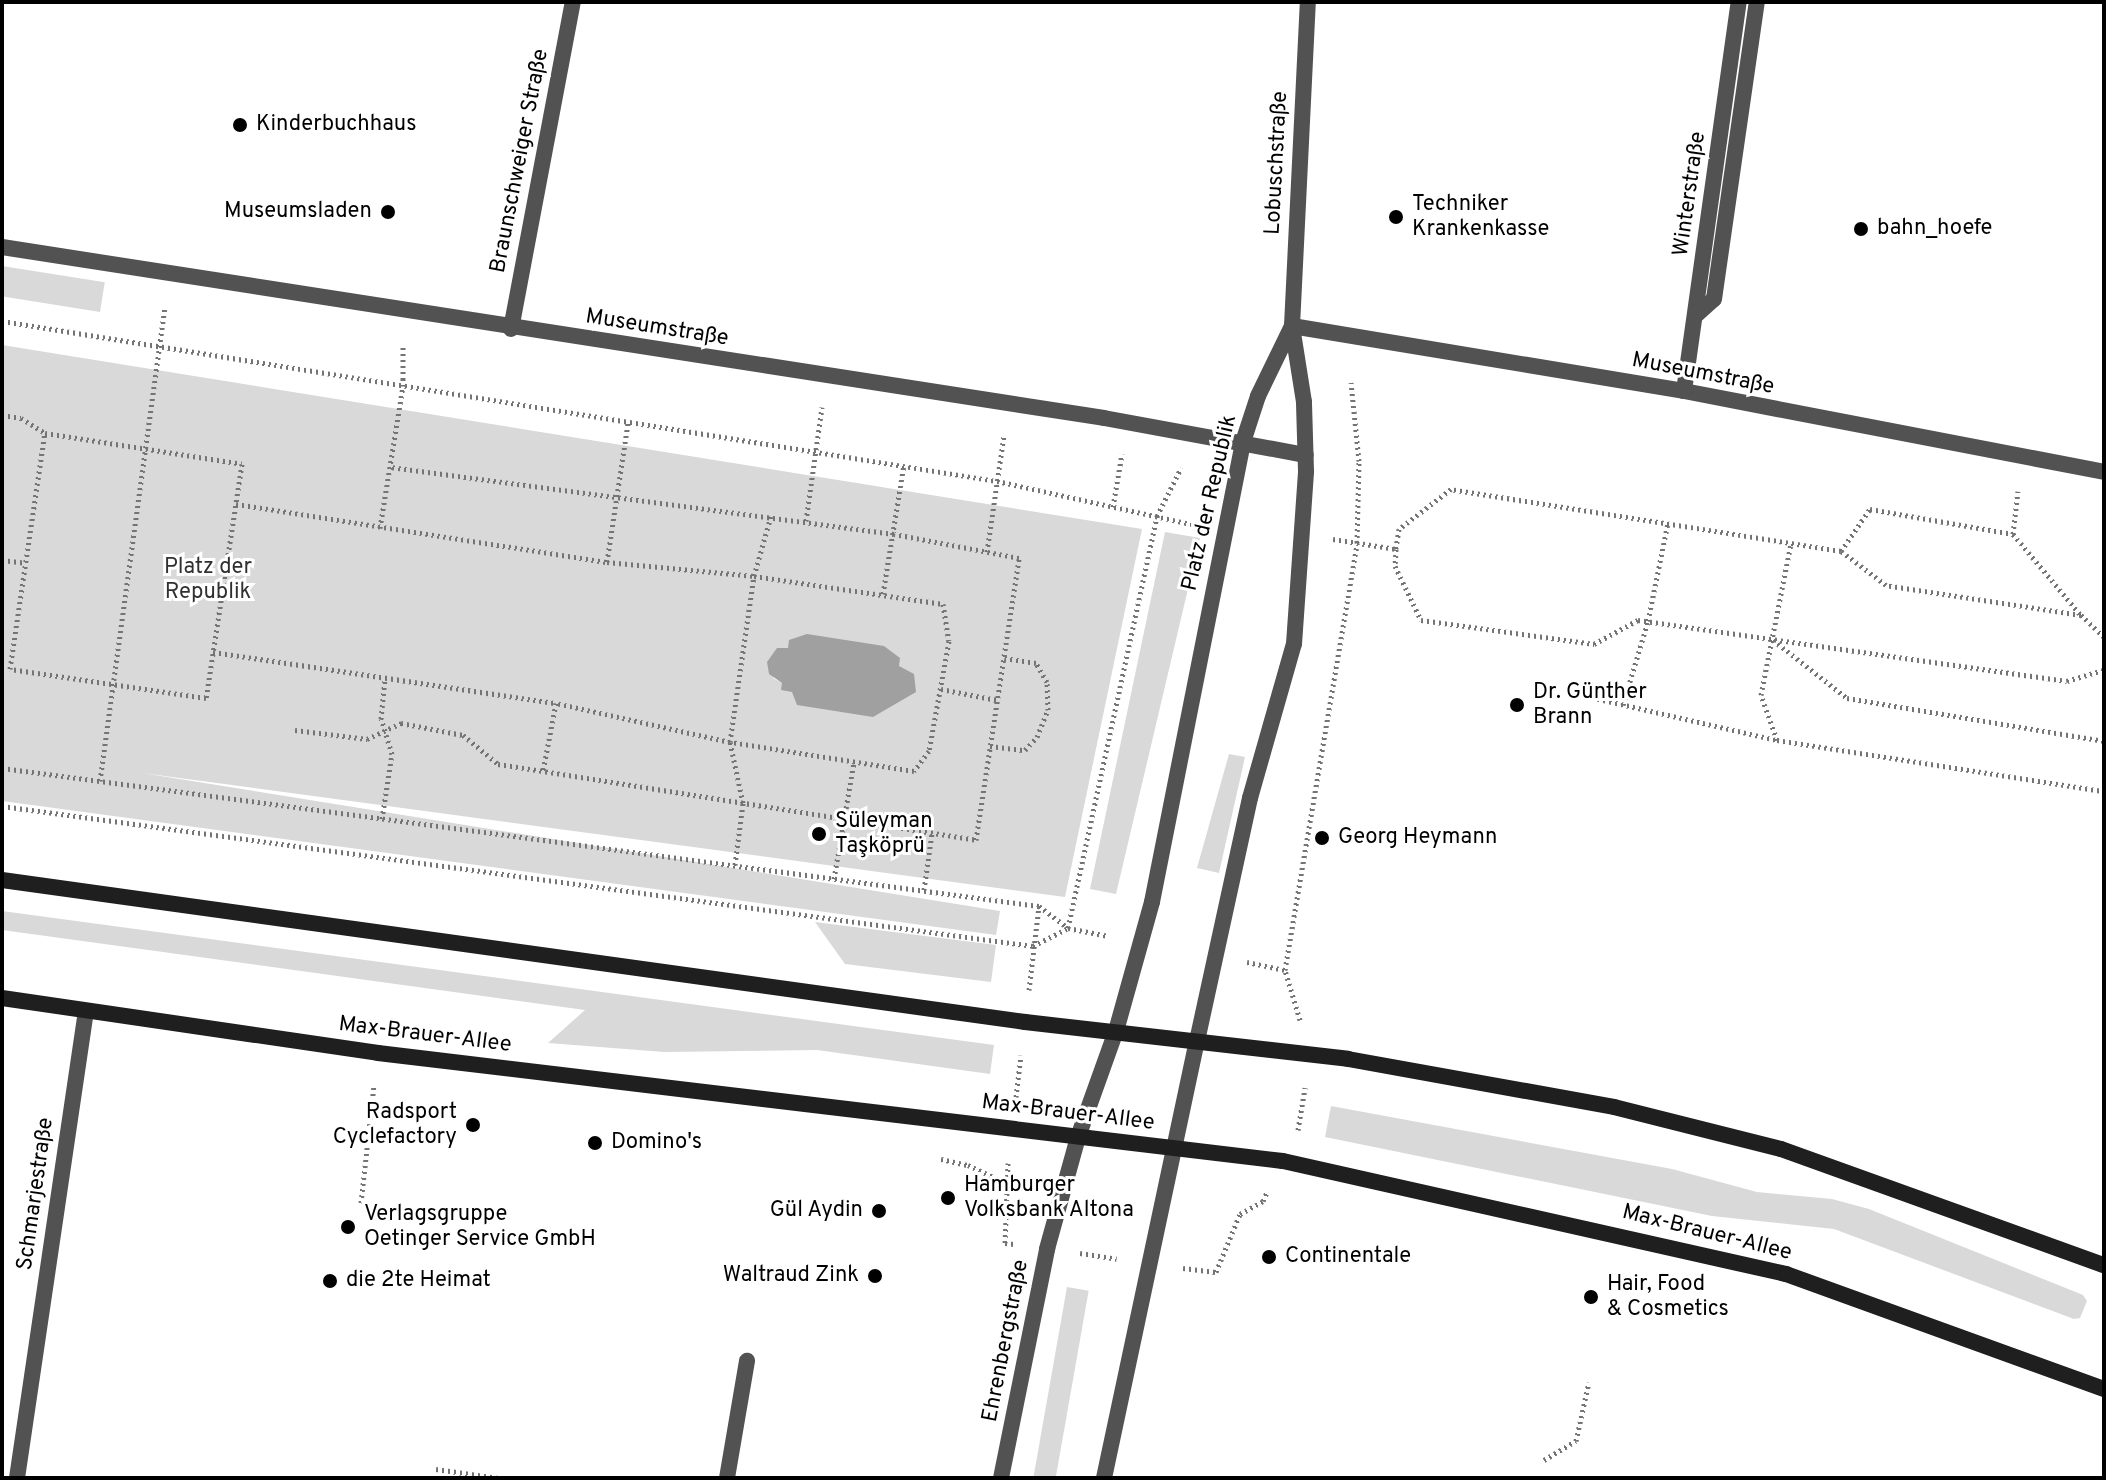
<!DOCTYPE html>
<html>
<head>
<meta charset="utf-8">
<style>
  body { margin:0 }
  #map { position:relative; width:2106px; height:1480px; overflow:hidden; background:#fff; font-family:Overpass,sans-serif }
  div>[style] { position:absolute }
  .green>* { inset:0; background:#d9d9d9; transform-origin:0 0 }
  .water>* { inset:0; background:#a0a0a0 }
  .path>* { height:5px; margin-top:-2.5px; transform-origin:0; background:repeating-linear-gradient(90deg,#747474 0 2px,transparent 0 6px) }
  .service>* { height:16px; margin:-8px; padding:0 8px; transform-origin:8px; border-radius:8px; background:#525252 }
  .minor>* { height:16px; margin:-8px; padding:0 8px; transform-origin:8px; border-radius:8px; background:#525252 }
  .tertiary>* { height:16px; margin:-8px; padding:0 8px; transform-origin:8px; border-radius:8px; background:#525252 }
  .secondary>* { height:16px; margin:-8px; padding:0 8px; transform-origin:8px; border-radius:8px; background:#1f1f1f }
  .dots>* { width:22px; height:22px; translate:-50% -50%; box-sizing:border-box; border:4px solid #fff; border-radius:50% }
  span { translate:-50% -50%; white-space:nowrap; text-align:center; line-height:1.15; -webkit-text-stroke:6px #fff; paint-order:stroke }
  .poi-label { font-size:22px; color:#000 }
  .left { translate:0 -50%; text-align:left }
  .right { translate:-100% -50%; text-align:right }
  .street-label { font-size:22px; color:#000 }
  .park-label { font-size:22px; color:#303030 }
  .frame { position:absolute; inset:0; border:4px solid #000; pointer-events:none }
</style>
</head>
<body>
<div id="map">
  <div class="green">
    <div style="left:2px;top:266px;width:104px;height:30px;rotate:9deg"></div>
    <div style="clip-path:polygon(evenodd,2px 345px,1142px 529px,1065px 897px,142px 773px,1000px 911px,996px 935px,2px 801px,2px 345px,788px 648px,899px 666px,782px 690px,782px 683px,773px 678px,788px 648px)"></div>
    <div style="clip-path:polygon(1165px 532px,1200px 538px,1116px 894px,1090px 889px)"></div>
    <div style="clip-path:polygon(1229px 754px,1245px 757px,1219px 873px,1197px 868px)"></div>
    <div style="clip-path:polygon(2px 911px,994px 1045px,990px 1074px,817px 1050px,664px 1052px,548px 1043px,585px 1010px,2px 930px)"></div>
    <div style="clip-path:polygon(815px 922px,996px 945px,991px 982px,845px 964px)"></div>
    <div style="clip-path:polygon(1331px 1106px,1672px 1169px,1757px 1192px,1832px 1199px,1869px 1209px,2083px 1295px,2087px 1301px,2080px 1318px,2074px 1319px,1834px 1229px,1712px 1216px,1325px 1137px)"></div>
    <div style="left:1067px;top:1287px;width:22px;height:194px;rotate:10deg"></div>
  </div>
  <div class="water">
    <div style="clip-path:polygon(807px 634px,884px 646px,900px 658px,899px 666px,914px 674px,916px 692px,873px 717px,797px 705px,792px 692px,781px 690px,782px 683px,769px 674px,767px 662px,777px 648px,788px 648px,789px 640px)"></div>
  </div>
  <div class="path">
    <div style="left:2px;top:321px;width:1008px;rotate:9.14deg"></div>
    <div style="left:997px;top:481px;width:199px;rotate:12.5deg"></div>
    <div style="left:2px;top:415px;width:19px;rotate:9deg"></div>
    <div style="left:21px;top:418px;width:28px;rotate:32deg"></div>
    <div style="left:45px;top:433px;width:199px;rotate:8.9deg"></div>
    <div style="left:242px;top:464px;width:237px;rotate:98.7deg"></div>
    <div style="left:206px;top:698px;width:198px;rotate:-171.6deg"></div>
    <div style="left:10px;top:669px;width:239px;rotate:-81.6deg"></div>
    <div style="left:236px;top:504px;width:376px;rotate:8.9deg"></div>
    <div style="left:607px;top:562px;width:148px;rotate:5.4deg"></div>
    <div style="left:754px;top:576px;width:191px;rotate:8.4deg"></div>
    <div style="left:943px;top:604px;width:37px;rotate:81deg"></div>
    <div style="left:949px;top:641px;width:112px;rotate:100.3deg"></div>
    <div style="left:929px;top:751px;width:25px;rotate:127deg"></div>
    <div style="left:914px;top:771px;width:186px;rotate:-171deg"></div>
    <div style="left:730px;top:742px;width:178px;rotate:-167.4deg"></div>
    <div style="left:556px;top:703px;width:69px;rotate:100.8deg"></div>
    <div style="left:1113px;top:507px;width:54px;rotate:-80.4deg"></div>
    <div style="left:806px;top:521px;width:115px;rotate:-82deg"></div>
    <div style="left:380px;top:528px;width:144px;rotate:-80.8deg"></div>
    <div style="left:403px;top:386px;width:42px;rotate:-90deg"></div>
    <div style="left:2013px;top:534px;width:43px;rotate:-83.4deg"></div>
    <div style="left:1333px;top:539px;width:64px;rotate:9deg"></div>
    <div style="left:1841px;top:551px;width:51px;rotate:-55.4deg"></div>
    <div style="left:1870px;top:509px;width:145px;rotate:9.9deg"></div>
    <div style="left:2013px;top:534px;width:104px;rotate:50.1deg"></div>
    <div style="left:987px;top:552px;width:117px;rotate:-81.7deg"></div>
    <div style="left:2px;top:560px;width:23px;rotate:7deg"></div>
    <div style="left:607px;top:562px;width:141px;rotate:-81.4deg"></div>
    <div style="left:883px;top:594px;width:131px;rotate:-80.8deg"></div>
    <div style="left:2104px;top:637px;width:32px;rotate:-136deg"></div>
    <div style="left:2081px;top:615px;width:197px;rotate:-171.3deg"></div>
    <div style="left:1886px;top:585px;width:56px;rotate:-142.9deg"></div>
    <div style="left:1841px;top:551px;width:395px;rotate:-171deg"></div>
    <div style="left:1451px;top:489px;width:66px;rotate:142.4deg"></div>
    <div style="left:1399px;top:529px;width:20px;rotate:99deg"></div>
    <div style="left:1396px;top:549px;width:17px;rotate:93deg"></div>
    <div style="left:1395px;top:566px;width:60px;rotate:64.3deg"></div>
    <div style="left:1421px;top:620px;width:175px;rotate:7.9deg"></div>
    <div style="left:1594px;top:644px;width:50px;rotate:-28.6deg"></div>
    <div style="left:1638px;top:620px;width:433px;rotate:8.1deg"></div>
    <div style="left:2067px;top:681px;width:39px;rotate:-17deg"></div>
    <div style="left:1773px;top:640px;width:94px;rotate:38.1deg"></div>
    <div style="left:1847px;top:698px;width:261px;rotate:9.5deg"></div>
    <div style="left:213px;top:652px;width:347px;rotate:8.5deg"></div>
    <div style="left:941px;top:689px;width:57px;rotate:11.1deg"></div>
    <div style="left:1586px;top:696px;width:196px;rotate:13deg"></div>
    <div style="left:1777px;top:740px;width:331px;rotate:8.9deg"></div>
    <div style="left:1623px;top:705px;width:88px;rotate:-73.4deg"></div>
    <div style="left:1648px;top:621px;width:100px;rotate:-78.5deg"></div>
    <div style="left:295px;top:730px;width:73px;rotate:7.1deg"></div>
    <div style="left:367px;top:739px;width:38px;rotate:-25deg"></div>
    <div style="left:401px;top:723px;width:63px;rotate:11deg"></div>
    <div style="left:463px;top:735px;width:45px;rotate:39.6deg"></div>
    <div style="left:498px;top:764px;width:484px;rotate:9deg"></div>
    <div style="left:976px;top:840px;width:285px;rotate:-81.3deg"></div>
    <div style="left:1019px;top:558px;width:127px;rotate:-169.1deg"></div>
    <div style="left:894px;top:534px;width:508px;rotate:-172.43deg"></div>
    <div style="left:1777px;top:740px;width:48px;rotate:-109.6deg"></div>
    <div style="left:1761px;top:695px;width:155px;rotate:-78.8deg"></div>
    <div style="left:990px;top:746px;width:35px;rotate:7deg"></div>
    <div style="left:1025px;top:750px;width:18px;rotate:-47deg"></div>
    <div style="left:1037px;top:737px;width:29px;rotate:-68deg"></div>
    <div style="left:1048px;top:710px;width:28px;rotate:-92deg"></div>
    <div style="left:1047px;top:682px;width:22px;rotate:-120deg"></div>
    <div style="left:1036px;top:663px;width:32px;rotate:-171deg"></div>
    <div style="left:2px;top:768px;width:1046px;rotate:7.58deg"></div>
    <div style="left:1039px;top:906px;width:36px;rotate:37deg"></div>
    <div style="left:1068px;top:928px;width:41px;rotate:11.3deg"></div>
    <div style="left:100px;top:781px;width:479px;rotate:-82.2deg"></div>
    <div style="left:2px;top:806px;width:1040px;rotate:7.73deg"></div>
    <div style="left:1033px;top:946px;width:39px;rotate:-27deg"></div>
    <div style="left:1068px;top:928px;width:422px;rotate:-77.8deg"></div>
    <div style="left:1157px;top:516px;width:54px;rotate:-63.4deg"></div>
    <div style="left:382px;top:819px;width:66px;rotate:-81.3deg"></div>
    <div style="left:392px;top:754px;width:37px;rotate:-107deg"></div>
    <div style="left:381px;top:719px;width:41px;rotate:-84.4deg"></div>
    <div style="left:735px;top:865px;width:63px;rotate:-82.6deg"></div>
    <div style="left:743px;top:803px;width:62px;rotate:-102deg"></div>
    <div style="left:730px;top:742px;width:168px;rotate:-81.8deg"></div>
    <div style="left:754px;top:576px;width:62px;rotate:-74.2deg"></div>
    <div style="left:834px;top:879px;width:119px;rotate:-80.3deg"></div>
    <div style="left:924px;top:890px;width:58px;rotate:-82deg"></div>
    <div style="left:1247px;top:962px;width:38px;rotate:12deg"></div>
    <div style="left:1029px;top:990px;width:85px;rotate:-83.2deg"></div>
    <div style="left:1300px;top:1020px;width:52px;rotate:-106.7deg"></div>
    <div style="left:1285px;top:970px;width:433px;rotate:-80.4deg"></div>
    <div style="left:1357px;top:543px;width:82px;rotate:-88.6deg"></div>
    <div style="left:1359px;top:461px;width:79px;rotate:-95.8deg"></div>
    <div style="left:1016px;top:1097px;width:42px;rotate:-83.2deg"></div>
    <div style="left:1298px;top:1130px;width:43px;rotate:-80.5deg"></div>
    <div style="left:941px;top:1159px;width:28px;rotate:13deg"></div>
    <div style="left:968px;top:1165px;width:42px;rotate:25.3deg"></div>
    <div style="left:1008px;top:1163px;width:80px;rotate:92.1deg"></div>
    <div style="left:1005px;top:1243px;width:9px;rotate:6deg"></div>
    <div style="left:361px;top:1203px;width:119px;rotate:-83.7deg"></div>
    <div style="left:1080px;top:1253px;width:37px;rotate:9deg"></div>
    <div style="left:1183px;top:1268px;width:33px;rotate:7deg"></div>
    <div style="left:1216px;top:1272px;width:63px;rotate:-67.5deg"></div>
    <div style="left:1240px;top:1214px;width:26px;rotate:-29deg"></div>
    <div style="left:1263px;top:1201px;width:10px;rotate:-66deg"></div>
    <div style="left:1544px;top:1460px;width:37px;rotate:-31deg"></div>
    <div style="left:1576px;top:1441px;width:60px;rotate:-77.6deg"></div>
    <div style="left:436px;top:1469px;width:63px;rotate:8.3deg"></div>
  </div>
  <div class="service">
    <div style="left:1695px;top:316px;width:25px;rotate:-42deg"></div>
    <div style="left:1714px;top:299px;width:300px;rotate:-81.8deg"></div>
    <div style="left:1684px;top:391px;width:428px;rotate:10.9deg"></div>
    <div style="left:727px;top:1478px;width:119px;rotate:-80.3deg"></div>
  </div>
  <div class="minor">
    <div style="left:2px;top:247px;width:1115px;rotate:8.82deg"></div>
    <div style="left:1104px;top:418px;width:205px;rotate:10.4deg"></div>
    <div style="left:1292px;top:326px;width:397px;rotate:9.4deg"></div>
    <div style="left:1684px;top:391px;width:393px;rotate:-82deg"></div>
    <div style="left:511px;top:329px;width:333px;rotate:-79.3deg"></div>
    <div style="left:1116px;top:1031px;width:134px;rotate:-74.4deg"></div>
    <div style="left:1152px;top:902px;width:469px;rotate:-78.8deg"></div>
    <div style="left:1243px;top:442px;width:48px;rotate:-71.9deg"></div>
    <div style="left:1258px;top:396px;width:78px;rotate:-64.1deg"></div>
    <div style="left:1197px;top:1041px;width:249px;rotate:-77.7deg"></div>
    <div style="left:1250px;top:798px;width:160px;rotate:-74.1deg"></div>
    <div style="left:1294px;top:644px;width:173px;rotate:-86deg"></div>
    <div style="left:1306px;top:471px;width:69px;rotate:-91.7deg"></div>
    <div style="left:1304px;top:402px;width:77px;rotate:-99deg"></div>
    <div style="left:1292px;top:326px;width:324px;rotate:-87.2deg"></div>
    <div style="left:17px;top:1478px;width:472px;rotate:-81.6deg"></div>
  </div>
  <div class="tertiary">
    <div style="left:1001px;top:1478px;width:234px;rotate:-78.6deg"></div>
    <div style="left:1047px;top:1249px;width:116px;rotate:-74.5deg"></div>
    <div style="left:1078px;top:1137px;width:113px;rotate:-70.3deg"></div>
    <div style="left:1104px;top:1478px;width:447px;rotate:-78deg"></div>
  </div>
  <div class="secondary">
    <div style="left:2px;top:880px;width:1033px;rotate:7.9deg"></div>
    <div style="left:1025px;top:1022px;width:325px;rotate:6.5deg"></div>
    <div style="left:1348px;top:1059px;width:270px;rotate:10.2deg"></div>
    <div style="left:1614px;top:1107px;width:172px;rotate:14.1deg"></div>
    <div style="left:1781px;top:1149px;width:343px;rotate:19.8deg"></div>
    <div style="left:2px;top:998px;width:380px;rotate:8.3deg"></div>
    <div style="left:378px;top:1053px;width:911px;rotate:6.81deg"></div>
    <div style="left:1283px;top:1161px;width:516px;rotate:12.66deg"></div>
    <div style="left:1786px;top:1274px;width:338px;rotate:19.9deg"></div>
  </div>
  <div class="dots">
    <div style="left:240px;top:125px;background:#000"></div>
    <div style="left:388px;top:212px;background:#000"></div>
    <div style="left:1396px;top:217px;background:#000"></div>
    <div style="left:1861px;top:229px;background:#000"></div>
    <div style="left:1517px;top:705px;background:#000"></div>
    <div style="left:819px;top:834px;background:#000"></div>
    <div style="left:1322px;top:838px;background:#000"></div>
    <div style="left:473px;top:1125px;background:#000"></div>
    <div style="left:595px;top:1143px;background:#000"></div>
    <div style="left:948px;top:1198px;background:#000"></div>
    <div style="left:879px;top:1211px;background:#000"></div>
    <div style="left:348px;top:1227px;background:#000"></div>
    <div style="left:1269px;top:1257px;background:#000"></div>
    <div style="left:875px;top:1276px;background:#000"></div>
    <div style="left:330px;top:1281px;background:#000"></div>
    <div style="left:1591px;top:1297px;background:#000"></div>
  </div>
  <div class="poi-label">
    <span class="left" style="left:256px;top:125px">Kinderbuchhaus</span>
    <span class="left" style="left:1412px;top:217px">Techniker<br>Krankenkasse</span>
    <span class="right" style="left:372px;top:212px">Museumsladen</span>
    <span class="left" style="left:1877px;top:229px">bahn_hoefe</span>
    <span class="left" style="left:1533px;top:705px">Dr. Günther<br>Brann</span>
    <span class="left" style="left:835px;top:834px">Süleyman<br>Taşköprü</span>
    <span class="left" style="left:1338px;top:838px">Georg Heymann</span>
    <span class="right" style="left:457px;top:1125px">Radsport<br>Cyclefactory</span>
    <span class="left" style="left:611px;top:1143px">Domino's</span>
    <span class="left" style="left:964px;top:1198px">Hamburger<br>Volksbank Altona</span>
    <span class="right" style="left:863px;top:1211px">Gül Aydin</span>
    <span class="left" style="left:364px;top:1227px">Verlagsgruppe<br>Oetinger Service GmbH</span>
    <span class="left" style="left:1285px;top:1257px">Continentale</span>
    <span class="right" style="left:859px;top:1276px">Waltraud Zink</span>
    <span class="left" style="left:346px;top:1281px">die 2te Heimat</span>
    <span class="left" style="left:1607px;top:1297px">Hair, Food<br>&amp; Cosmetics</span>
  </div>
  <div class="street-label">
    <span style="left:520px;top:161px;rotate:-79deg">Braunschweiger Straße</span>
    <span style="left:1277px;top:163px;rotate:-87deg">Lobuschstraße</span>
    <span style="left:1690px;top:194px;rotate:-82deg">Winterstraße</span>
    <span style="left:657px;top:328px;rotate:9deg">Museumstraße</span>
    <span style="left:1703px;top:374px;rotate:11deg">Museumstraße</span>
    <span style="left:1210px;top:503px;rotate:-77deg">Platz der Republik</span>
    <span style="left:425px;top:1035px;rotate:7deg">Max-Brauer-Allee</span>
    <span style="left:1068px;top:1113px;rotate:7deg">Max-Brauer-Allee</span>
    <span style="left:36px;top:1194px;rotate:-82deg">Schmarjestraße</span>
    <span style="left:1707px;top:1233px;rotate:14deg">Max-Brauer-Allee</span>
    <span style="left:1006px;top:1341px;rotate:-79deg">Ehrenbergstraße</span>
  </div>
  <div class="park-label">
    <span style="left:208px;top:580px">Platz der<br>Republik</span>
  </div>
  <div class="frame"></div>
</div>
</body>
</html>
